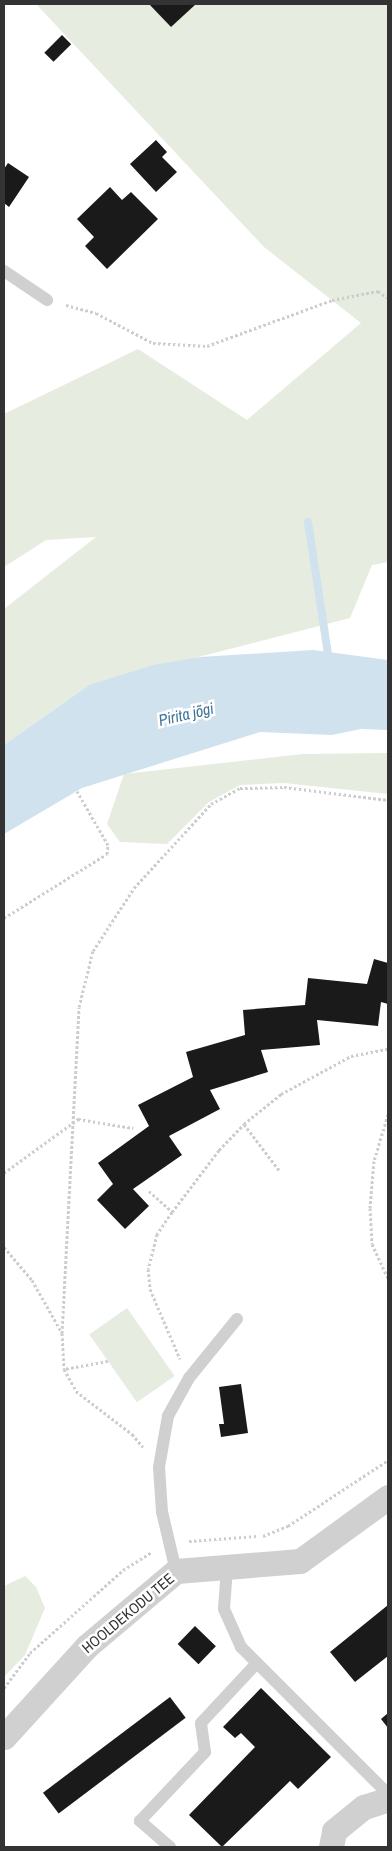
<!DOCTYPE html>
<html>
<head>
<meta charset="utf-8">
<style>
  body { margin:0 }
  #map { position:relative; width:392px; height:1851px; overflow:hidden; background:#fff; font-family:"Archivo Narrow",sans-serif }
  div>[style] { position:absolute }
  .green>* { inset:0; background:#e6ecdf; transform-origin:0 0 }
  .water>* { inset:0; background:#cfe2ee }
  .stream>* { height:8px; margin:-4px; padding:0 4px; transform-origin:4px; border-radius:4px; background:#cfe2ee }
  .building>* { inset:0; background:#1a1a1a; transform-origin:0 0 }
  .path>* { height:3px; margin-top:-1.5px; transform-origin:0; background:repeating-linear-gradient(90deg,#cdcdcd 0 2.5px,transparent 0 5px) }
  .service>* { height:12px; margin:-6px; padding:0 6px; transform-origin:6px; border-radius:6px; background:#d0d0d0 }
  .minor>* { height:25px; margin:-12.5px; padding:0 12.5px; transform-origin:12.5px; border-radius:12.5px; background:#d0d0d0 }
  span { translate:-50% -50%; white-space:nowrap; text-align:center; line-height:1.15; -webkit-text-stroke:5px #fff; paint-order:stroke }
  .street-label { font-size:15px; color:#333 }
  .water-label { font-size:16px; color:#3f7597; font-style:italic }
  .frame { position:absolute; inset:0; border:5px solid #333; pointer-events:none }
</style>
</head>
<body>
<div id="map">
  <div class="green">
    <div style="clip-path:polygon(36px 4px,388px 4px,388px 562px,372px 565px,350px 618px,89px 685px,4px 745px,4px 609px,96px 537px,46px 540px,4px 567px,4px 414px,138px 349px,247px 420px,361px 323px,264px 247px)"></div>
    <div style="clip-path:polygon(388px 753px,388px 794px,284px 783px,240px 785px,209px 802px,167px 844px,120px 842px,107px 824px,124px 774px,303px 754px)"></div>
    <div style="left:127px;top:1308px;width:83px;height:46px;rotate:55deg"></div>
    <div style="clip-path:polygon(25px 1576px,36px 1587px,45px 1608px,25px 1655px,4px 1677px,4px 1586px)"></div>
  </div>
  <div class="water">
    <div style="clip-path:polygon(313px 650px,388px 660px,388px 730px,361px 729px,332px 735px,260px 732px,82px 788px,4px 834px,4px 745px,89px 685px,153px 665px,200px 657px)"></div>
  </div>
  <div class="stream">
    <div style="left:308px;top:522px;width:141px;rotate:81.4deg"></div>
  </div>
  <div class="building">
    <div style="clip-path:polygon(149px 4px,196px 4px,171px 27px)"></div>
    <div style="left:62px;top:35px;width:13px;height:25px;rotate:45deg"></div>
    <div style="clip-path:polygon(156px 140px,167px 152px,162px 157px,177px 172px,156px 192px,130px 164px)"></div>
    <div style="clip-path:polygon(8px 163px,29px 177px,9px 207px,4px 203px,4px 169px)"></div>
    <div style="clip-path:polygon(110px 187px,122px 200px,131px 192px,158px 219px,107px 269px,85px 246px,94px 237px,77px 219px)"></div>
    <div style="clip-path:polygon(374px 959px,388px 963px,388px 1004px,381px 1002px,378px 1026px,317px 1020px,320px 1045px,261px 1050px,268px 1072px,210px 1090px,220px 1109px,169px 1136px,182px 1155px,133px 1189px,149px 1206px,125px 1229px,97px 1200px,113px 1184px,98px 1163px,149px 1126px,138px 1105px,193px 1077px,186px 1052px,245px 1035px,243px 1010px,305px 1005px,308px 978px,367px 984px)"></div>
    <div style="clip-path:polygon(241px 1384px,248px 1433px,221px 1437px,219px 1424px,224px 1424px,219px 1387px)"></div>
    <div style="clip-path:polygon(388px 1605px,388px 1656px,355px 1682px,330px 1652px)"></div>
    <div style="left:195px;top:1626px;width:29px;height:25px;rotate:44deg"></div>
    <div style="clip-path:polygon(261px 1688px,331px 1757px,298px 1789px,290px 1781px,222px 1847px,189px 1815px,255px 1747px,241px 1733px,235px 1738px,223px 1727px)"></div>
    <div style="left:170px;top:1697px;width:26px;height:159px;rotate:53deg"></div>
    <div style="clip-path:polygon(388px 1713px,388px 1728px,381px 1719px)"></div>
  </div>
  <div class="path">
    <div style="left:66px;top:305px;width:31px;rotate:15deg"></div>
    <div style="left:96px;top:313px;width:64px;rotate:27.8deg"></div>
    <div style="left:153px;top:343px;width:54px;rotate:3.2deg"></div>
    <div style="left:207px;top:346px;width:133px;rotate:-20.2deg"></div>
    <div style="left:332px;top:300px;width:47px;rotate:-11.1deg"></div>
    <div style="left:378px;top:291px;width:12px;rotate:35deg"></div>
    <div style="left:4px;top:918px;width:121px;rotate:-31.9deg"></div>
    <div style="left:107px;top:854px;width:9px;rotate:-84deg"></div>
    <div style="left:108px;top:845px;width:62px;rotate:-119.9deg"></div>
    <div style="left:388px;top:1114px;width:49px;rotate:106.6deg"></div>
    <div style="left:374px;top:1161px;width:47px;rotate:94.9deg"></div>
    <div style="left:370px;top:1208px;width:36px;rotate:87deg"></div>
    <div style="left:372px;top:1244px;width:38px;rotate:65deg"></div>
    <div style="left:279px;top:1170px;width:58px;rotate:-127.3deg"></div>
    <div style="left:244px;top:1124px;width:48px;rotate:-39deg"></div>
    <div style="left:281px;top:1094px;width:80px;rotate:-28.5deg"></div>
    <div style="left:351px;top:1056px;width:38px;rotate:-11deg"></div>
    <div style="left:4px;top:1173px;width:92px;rotate:-36.1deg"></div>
    <div style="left:78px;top:1119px;width:56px;rotate:9.3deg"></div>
    <div style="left:149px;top:1191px;width:31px;rotate:42deg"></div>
    <div style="left:172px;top:1212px;width:78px;rotate:-52.8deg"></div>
    <div style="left:219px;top:1150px;width:36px;rotate:-46deg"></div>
    <div style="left:172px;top:1212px;width:27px;rotate:124deg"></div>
    <div style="left:157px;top:1234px;width:36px;rotate:104deg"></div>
    <div style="left:148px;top:1269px;width:20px;rotate:84deg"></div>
    <div style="left:150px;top:1289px;width:76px;rotate:66.8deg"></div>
    <div style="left:4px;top:1247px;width:43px;rotate:49.7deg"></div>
    <div style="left:32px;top:1280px;width:61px;rotate:60.5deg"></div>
    <div style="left:62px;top:1333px;width:36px;rotate:87deg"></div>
    <div style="left:62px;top:1333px;width:326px;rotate:-87deg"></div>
    <div style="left:79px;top:1007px;width:58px;rotate:-76deg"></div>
    <div style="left:93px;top:951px;width:75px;rotate:-56.9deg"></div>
    <div style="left:134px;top:888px;width:114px;rotate:-47.5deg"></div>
    <div style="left:211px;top:804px;width:33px;rotate:-29deg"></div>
    <div style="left:240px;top:788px;width:44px;rotate:-1.3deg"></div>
    <div style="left:284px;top:787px;width:105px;rotate:7.1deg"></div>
    <div style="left:108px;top:1361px;width:45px;rotate:169.7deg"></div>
    <div style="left:64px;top:1369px;width:25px;rotate:61deg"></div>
    <div style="left:76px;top:1391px;width:71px;rotate:37.5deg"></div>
    <div style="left:132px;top:1434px;width:17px;rotate:50deg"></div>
    <div style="left:263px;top:1536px;width:27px;rotate:-22deg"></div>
    <div style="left:288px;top:1526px;width:120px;rotate:-33.4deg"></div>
    <div style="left:189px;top:1541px;width:68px;rotate:-4.2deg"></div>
    <div style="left:4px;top:1688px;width:44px;rotate:-53.4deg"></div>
    <div style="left:30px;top:1653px;width:125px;rotate:-41.7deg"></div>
    <div style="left:123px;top:1570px;width:34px;rotate:-32deg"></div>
  </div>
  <div class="service">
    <div style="left:4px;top:271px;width:52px;rotate:34deg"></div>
    <div style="left:227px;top:1567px;width:42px;rotate:94.1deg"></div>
    <div style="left:224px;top:1609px;width:42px;rotate:65.9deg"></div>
    <div style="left:241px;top:1647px;width:208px;rotate:45deg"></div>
    <div style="left:176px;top:1571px;width:61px;rotate:-103.3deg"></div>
    <div style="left:162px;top:1512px;width:45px;rotate:-93.8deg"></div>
    <div style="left:159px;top:1467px;width:52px;rotate:-80deg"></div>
    <div style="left:168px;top:1416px;width:43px;rotate:-61.1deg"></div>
    <div style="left:189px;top:1378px;width:76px;rotate:-50.9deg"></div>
    <div style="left:170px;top:1847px;width:40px;rotate:-139deg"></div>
    <div style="left:140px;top:1821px;width:95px;rotate:-46.7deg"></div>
    <div style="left:205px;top:1752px;width:29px;rotate:-98deg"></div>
    <div style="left:201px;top:1723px;width:82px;rotate:-47deg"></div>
  </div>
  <div class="minor">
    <div style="left:4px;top:1737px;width:123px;rotate:-47.6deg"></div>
    <div style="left:87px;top:1646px;width:116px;rotate:-40.1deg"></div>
    <div style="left:176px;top:1571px;width:124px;rotate:-4.6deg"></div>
    <div style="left:300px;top:1561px;width:109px;rotate:-36deg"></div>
    <div style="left:331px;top:1847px;width:16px;rotate:-79deg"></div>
    <div style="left:334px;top:1831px;width:38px;rotate:-39deg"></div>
    <div style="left:364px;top:1807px;width:25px;rotate:-18deg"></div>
  </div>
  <div class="street-label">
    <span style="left:128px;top:1613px;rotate:-40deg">HOOLDEKODU TEE</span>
  </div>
  <div class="water-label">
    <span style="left:186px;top:714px;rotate:-13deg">Pirita jõgi</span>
  </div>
  <div class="frame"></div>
</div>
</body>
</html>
